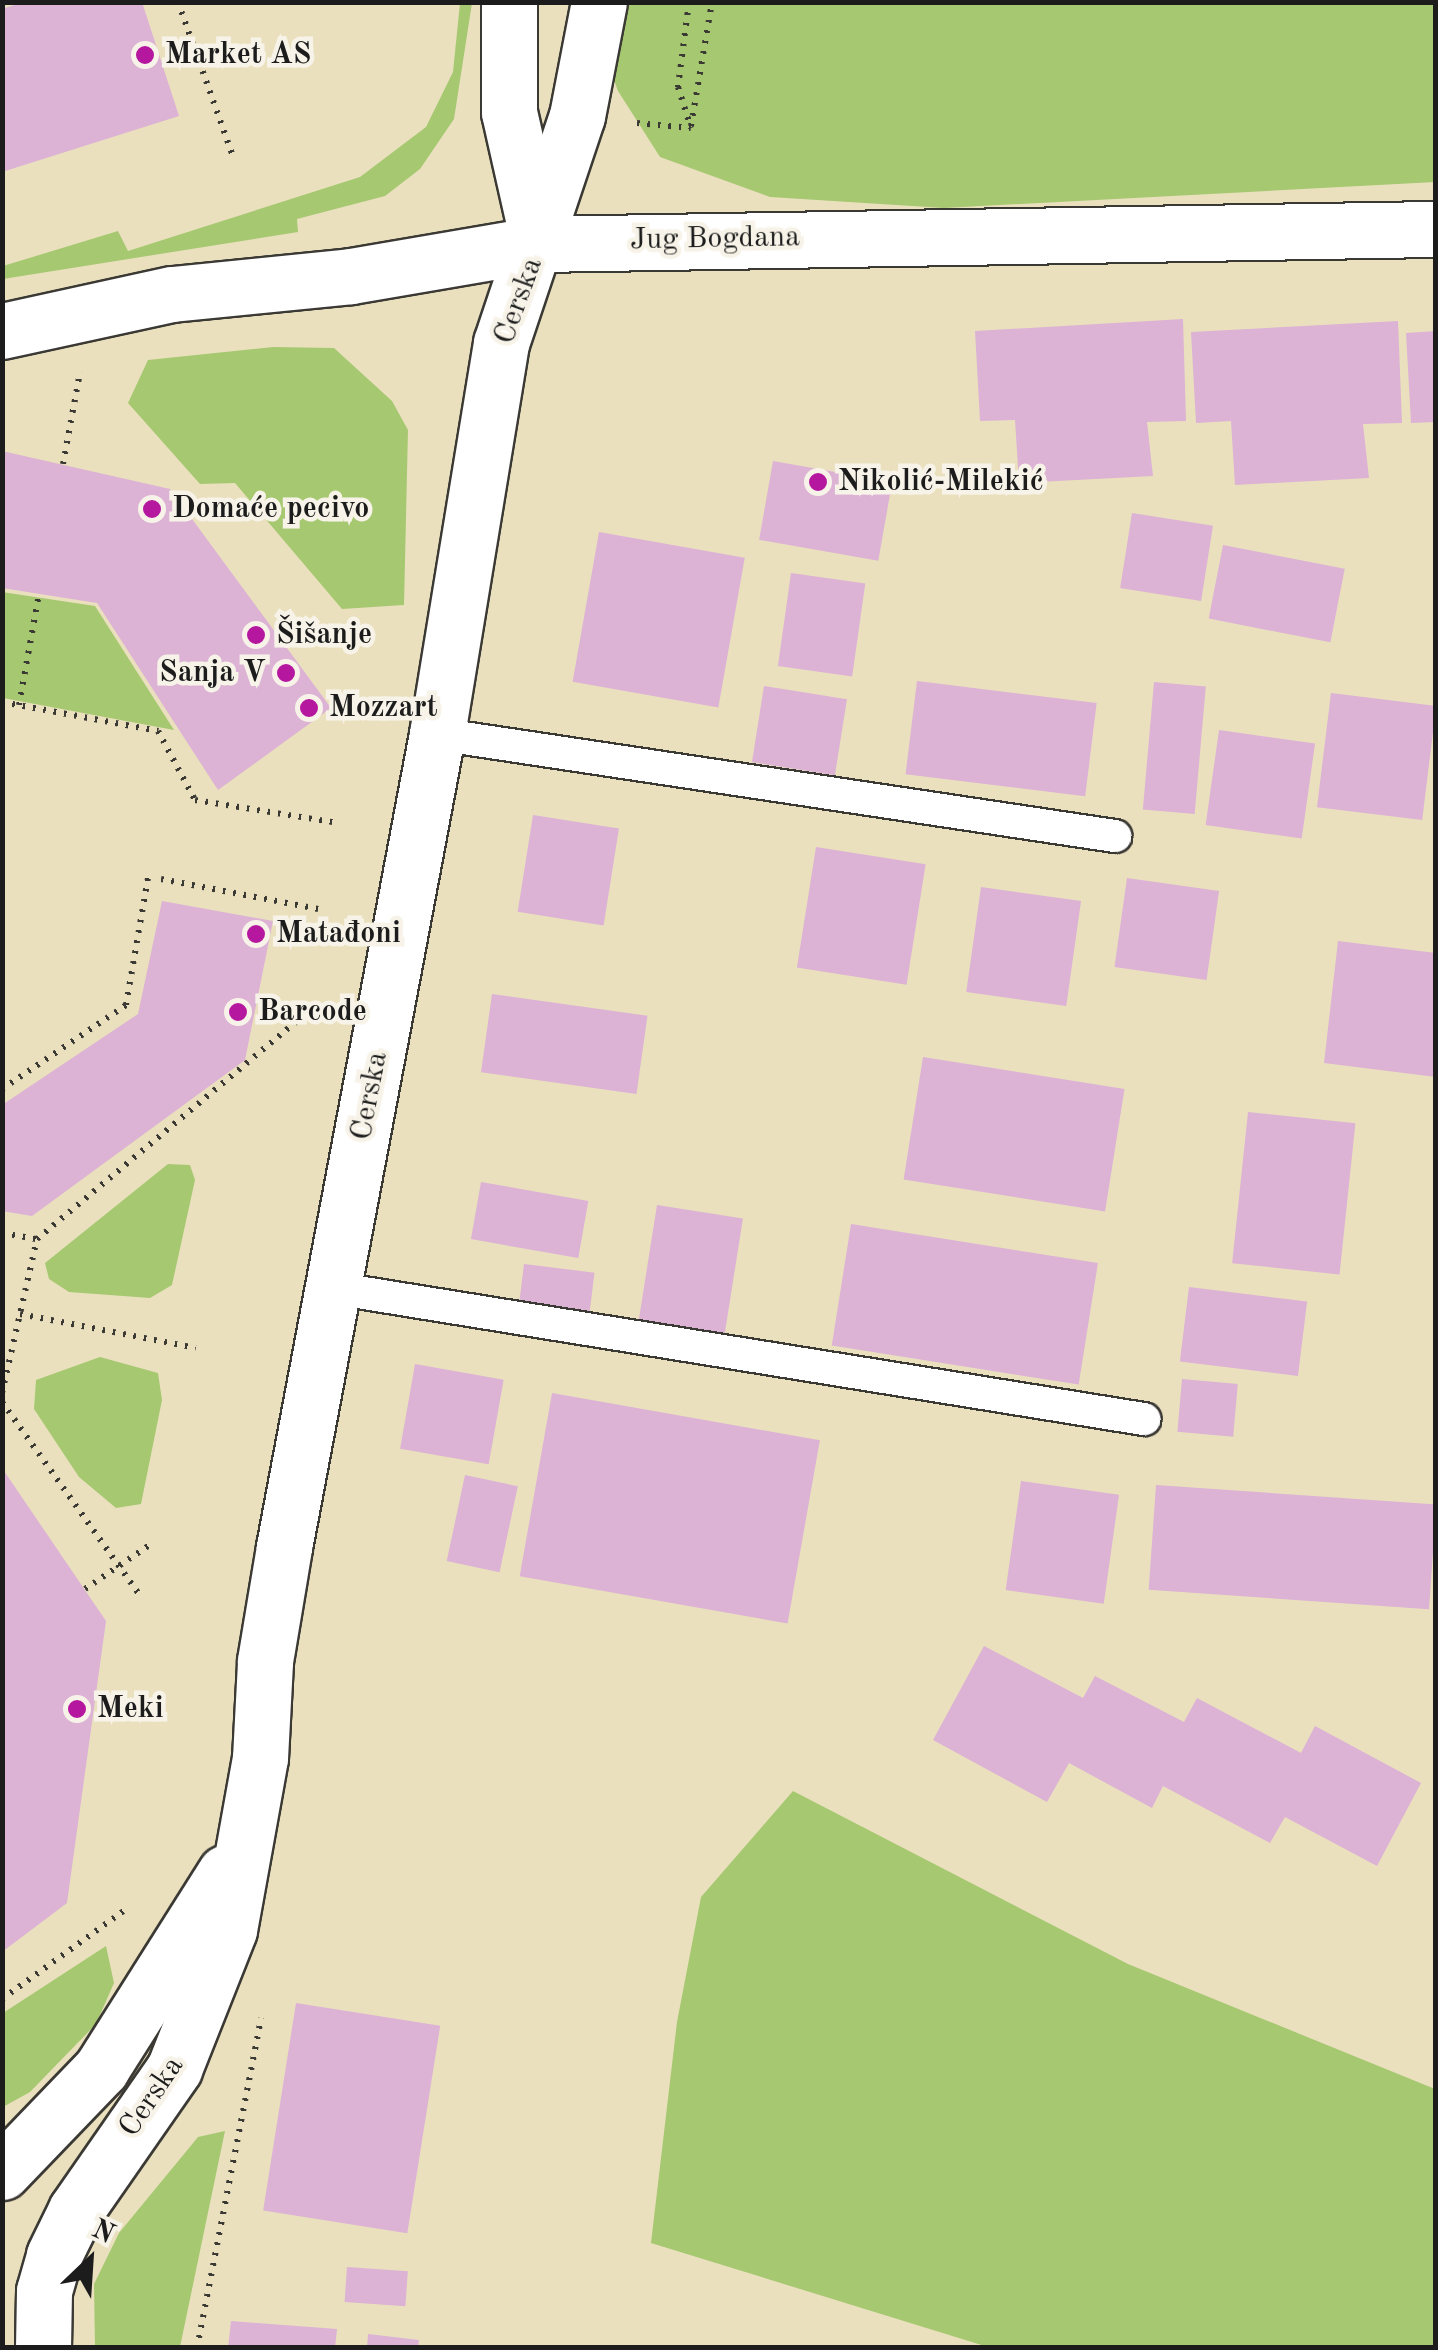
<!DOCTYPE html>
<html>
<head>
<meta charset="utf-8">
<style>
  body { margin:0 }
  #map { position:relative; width:1438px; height:2350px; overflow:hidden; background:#eae0be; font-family:"Old Standard TT",serif }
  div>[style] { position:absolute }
  .green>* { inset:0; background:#a6c871 }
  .building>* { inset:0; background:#dcb2d5; transform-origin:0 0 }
  .path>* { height:6px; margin-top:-3px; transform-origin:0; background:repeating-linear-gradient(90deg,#3b3934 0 2.5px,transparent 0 10.5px) }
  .roads { filter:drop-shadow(2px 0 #3b3934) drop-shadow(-2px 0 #3b3934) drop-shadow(0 2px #3b3934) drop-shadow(0 -2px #3b3934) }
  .service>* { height:32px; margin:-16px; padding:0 16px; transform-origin:16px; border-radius:16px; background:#fff }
  .minor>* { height:55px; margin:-27.5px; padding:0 27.5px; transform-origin:27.5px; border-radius:27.5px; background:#fff }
  .tertiary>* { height:55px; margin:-27.5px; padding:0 27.5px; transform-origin:27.5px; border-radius:27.5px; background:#fff }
  .dots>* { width:28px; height:28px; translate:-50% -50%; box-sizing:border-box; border:5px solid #f7f3e8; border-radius:50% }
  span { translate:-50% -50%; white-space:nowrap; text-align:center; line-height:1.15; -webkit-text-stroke:9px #f7f3e8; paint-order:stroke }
  .poi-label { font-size:30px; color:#1c1c1c; font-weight:700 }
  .left { translate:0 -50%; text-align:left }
  .right { translate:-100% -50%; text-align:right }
  .street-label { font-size:30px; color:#1c1c1c }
  .frame { position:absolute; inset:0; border:5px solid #1c1c1c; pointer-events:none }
  .north { position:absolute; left:40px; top:2210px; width:100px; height:100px; -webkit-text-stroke:8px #f7f3e8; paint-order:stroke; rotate:25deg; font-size:28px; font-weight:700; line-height:40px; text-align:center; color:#1c1c1c }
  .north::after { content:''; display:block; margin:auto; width:35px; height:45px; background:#1c1c1c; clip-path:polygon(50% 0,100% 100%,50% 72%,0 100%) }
</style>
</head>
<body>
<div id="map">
  <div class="green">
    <div style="clip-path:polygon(460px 3px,472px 3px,454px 119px,420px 169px,385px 196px,297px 219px,298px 232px,3px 279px,3px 266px,118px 231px,128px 251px,360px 177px,426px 127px,453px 72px)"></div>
    <div style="clip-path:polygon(613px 3px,1435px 3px,1435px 182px,944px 208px,770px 197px,660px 157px,618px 91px,604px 53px)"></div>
    <div style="clip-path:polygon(273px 347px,334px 348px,392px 401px,408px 430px,404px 605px,342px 609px,235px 483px,200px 484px,128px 403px,148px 360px)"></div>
    <div style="clip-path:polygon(2px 592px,95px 606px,174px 730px,3px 698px)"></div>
    <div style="clip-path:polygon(168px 1164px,190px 1165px,195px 1180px,172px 1285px,150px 1298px,69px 1292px,49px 1279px,45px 1263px)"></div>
    <div style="clip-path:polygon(100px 1357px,158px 1373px,162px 1400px,141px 1504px,116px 1508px,79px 1477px,34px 1409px,36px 1380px)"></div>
    <div style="clip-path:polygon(793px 1791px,1128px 1964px,1435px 2089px,1435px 2347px,988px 2347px,651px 2243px,677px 2022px,701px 1897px)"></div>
    <div style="clip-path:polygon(106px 1946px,114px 1983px,96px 2024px,30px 2092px,3px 2107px,3px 2013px)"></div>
    <div style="clip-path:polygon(225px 2131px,180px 2347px,95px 2347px,94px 2284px,119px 2233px,198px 2137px)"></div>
  </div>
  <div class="building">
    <div style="clip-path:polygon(24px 2px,142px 2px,179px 116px,2px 172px,2px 9px)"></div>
    <div style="clip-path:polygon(1183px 319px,1186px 421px,1147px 422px,1153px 476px,1019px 483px,1015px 420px,980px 421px,975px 331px)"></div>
    <div style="clip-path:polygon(1398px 321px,1402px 423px,1363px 424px,1369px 478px,1235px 485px,1231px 421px,1196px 423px,1191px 332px)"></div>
    <div style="clip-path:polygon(1436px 331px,1436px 422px,1411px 423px,1406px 333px)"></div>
    <div style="clip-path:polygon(2px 451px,170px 489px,331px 708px,218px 790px,97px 603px,2px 588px)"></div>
    <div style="left:773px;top:461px;width:121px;height:80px;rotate:10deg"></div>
    <div style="left:1132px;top:513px;width:82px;height:76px;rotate:9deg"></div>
    <div style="left:599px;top:532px;width:148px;height:152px;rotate:10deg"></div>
    <div style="left:1223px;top:545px;width:124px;height:75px;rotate:11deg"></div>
    <div style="left:791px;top:573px;width:75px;height:94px;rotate:8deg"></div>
    <div style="left:917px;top:681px;width:181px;height:94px;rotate:7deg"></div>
    <div style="left:1154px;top:682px;width:52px;height:128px;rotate:5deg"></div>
    <div style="left:764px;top:686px;width:84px;height:77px;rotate:9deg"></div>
    <div style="left:1331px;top:693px;width:106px;height:115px;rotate:7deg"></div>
    <div style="left:1219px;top:730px;width:97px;height:96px;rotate:8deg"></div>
    <div style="left:533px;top:815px;width:87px;height:98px;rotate:9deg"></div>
    <div style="left:816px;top:847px;width:111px;height:122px;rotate:9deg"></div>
    <div style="left:1127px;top:878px;width:93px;height:90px;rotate:8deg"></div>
    <div style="left:981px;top:887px;width:101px;height:106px;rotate:8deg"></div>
    <div style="clip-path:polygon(162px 901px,273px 921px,245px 1060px,32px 1216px,2px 1211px,2px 1105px,138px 1014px)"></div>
    <div style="clip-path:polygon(1338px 941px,1436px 953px,1436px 1077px,1324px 1063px)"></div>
    <div style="left:492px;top:994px;width:157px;height:79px;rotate:8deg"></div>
    <div style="left:923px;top:1057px;width:204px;height:124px;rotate:9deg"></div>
    <div style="left:1248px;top:1112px;width:108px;height:152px;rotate:6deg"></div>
    <div style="left:481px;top:1182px;width:109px;height:58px;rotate:10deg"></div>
    <div style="left:657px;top:1205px;width:87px;height:119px;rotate:9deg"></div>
    <div style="left:851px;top:1224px;width:250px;height:123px;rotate:9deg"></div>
    <div style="left:524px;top:1264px;width:71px;height:48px;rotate:7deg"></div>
    <div style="left:1189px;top:1287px;width:119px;height:75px;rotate:7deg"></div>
    <div style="left:415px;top:1364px;width:90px;height:86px;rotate:10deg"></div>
    <div style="left:1182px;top:1379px;width:56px;height:53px;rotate:5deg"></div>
    <div style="left:552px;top:1393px;width:272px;height:186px;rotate:10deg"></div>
    <div style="clip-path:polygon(2px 1468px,106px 1621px,67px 1903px,2px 1952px)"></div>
    <div style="left:465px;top:1475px;width:54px;height:88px;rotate:12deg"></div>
    <div style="left:1021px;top:1481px;width:99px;height:110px;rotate:8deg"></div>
    <div style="left:1156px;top:1485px;width:281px;height:105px;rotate:4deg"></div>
    <div style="clip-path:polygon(984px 1646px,1083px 1698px,1095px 1676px,1184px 1722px,1197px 1698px,1301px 1753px,1315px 1726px,1421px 1783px,1377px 1866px,1285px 1817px,1270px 1843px,1163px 1786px,1152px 1808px,1069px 1763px,1047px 1802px,933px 1740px)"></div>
    <div style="left:296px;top:2003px;width:146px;height:210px;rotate:9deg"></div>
    <div style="left:347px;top:2267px;width:61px;height:35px;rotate:4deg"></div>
    <div style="clip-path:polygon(231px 2321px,337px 2329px,335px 2348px,228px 2348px)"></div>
    <div style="clip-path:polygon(368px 2334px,419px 2340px,418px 2348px,367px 2348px)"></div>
  </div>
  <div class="path">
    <div style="left:178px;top:2px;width:161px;rotate:70.4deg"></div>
    <div style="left:689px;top:2px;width:86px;rotate:97.4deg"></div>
    <div style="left:678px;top:87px;width:43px;rotate:72.4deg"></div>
    <div style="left:637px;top:123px;width:54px;rotate:5.3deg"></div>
    <div style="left:691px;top:126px;width:126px;rotate:-80.4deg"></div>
    <div style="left:63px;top:464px;width:94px;rotate:-79.5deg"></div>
    <div style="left:2px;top:702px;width:159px;rotate:10.5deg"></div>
    <div style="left:158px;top:731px;width:78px;rotate:61.8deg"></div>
    <div style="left:195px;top:800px;width:146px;rotate:9.1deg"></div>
    <div style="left:19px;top:705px;width:113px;rotate:-79.8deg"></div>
    <div style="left:161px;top:879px;width:160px;rotate:10.8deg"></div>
    <div style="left:2px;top:1089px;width:150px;rotate:-34.1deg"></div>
    <div style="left:126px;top:1005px;width:130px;rotate:-80.2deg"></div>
    <div style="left:2px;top:1233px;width:36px;rotate:10deg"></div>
    <div style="left:37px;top:1239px;width:344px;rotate:-40deg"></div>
    <div style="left:20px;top:1314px;width:179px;rotate:10.9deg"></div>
    <div style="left:2px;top:1393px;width:158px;rotate:-77.2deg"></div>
    <div style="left:2px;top:1402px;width:241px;rotate:54.5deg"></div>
    <div style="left:85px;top:1589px;width:83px;rotate:-34.3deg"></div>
    <div style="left:2px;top:1999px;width:157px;rotate:-35.9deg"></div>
    <div style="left:197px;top:2348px;width:336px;rotate:-79deg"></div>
  </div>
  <div class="roads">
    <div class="service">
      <div style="left:437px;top:734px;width:686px;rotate:8.56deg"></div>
      <div style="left:333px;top:1288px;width:822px;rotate:9.18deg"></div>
    </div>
    <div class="minor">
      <div style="left:2px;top:331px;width:174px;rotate:-12.3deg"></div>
      <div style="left:172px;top:294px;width:180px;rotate:-5.7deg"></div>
      <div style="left:351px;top:276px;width:191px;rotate:-9.7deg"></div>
      <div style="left:539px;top:244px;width:897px;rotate:-0.96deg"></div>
    </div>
    <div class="tertiary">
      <div style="left:509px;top:2px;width:110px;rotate:90deg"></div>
      <div style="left:509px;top:112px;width:132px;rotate:77.3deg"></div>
      <div style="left:2px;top:2172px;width:143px;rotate:-46.1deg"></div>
      <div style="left:101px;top:2069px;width:232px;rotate:-57.7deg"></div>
      <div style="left:43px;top:2348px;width:57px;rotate:-89deg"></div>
      <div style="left:44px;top:2291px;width:37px;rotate:-74deg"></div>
      <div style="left:54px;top:2255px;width:50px;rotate:-63.9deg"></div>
      <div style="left:76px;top:2210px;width:172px;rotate:-55.2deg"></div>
      <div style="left:174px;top:2069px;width:149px;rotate:-68.4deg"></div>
      <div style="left:229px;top:1930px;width:175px;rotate:-79.8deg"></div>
      <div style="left:260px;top:1758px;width:97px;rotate:-87deg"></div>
      <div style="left:265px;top:1661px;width:116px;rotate:-80.5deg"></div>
      <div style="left:284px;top:1547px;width:827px;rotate:-79.34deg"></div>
      <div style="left:437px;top:734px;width:396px;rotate:-80.7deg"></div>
      <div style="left:501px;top:343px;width:239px;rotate:-71.5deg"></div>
      <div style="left:577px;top:116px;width:116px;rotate:-79.1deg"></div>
    </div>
  </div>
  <div class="dots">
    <div style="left:145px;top:55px;background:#b5179e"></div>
    <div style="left:818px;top:482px;background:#b5179e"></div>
    <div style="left:152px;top:509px;background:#b5179e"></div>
    <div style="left:256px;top:635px;background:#b5179e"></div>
    <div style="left:286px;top:673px;background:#b5179e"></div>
    <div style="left:309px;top:708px;background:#b5179e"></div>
    <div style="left:256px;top:934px;background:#b5179e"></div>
    <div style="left:238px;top:1012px;background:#b5179e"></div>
    <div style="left:77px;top:1709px;background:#b5179e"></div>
  </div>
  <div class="poi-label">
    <span class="left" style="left:165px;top:55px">Market AS</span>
    <span class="left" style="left:838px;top:482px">Nikolić-Milekić</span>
    <span class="left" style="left:172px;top:509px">Domaće pecivo</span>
    <span class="left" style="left:276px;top:635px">Šišanje</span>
    <span class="right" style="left:266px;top:673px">Sanja V</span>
    <span class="left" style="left:329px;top:708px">Mozzart</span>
    <span class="left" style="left:276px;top:934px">Matađoni</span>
    <span class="left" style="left:258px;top:1012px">Barcode</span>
    <span class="left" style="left:97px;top:1709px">Meki</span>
  </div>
  <div class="street-label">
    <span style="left:715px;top:239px;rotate:-1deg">Jug Bogdana</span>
    <span style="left:519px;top:301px;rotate:-70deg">Cerska</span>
    <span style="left:370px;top:1096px;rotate:-79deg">Cerska</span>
    <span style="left:152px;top:2097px;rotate:-56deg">Cerska</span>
  </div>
  <div class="frame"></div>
  <div class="north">N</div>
</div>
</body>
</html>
